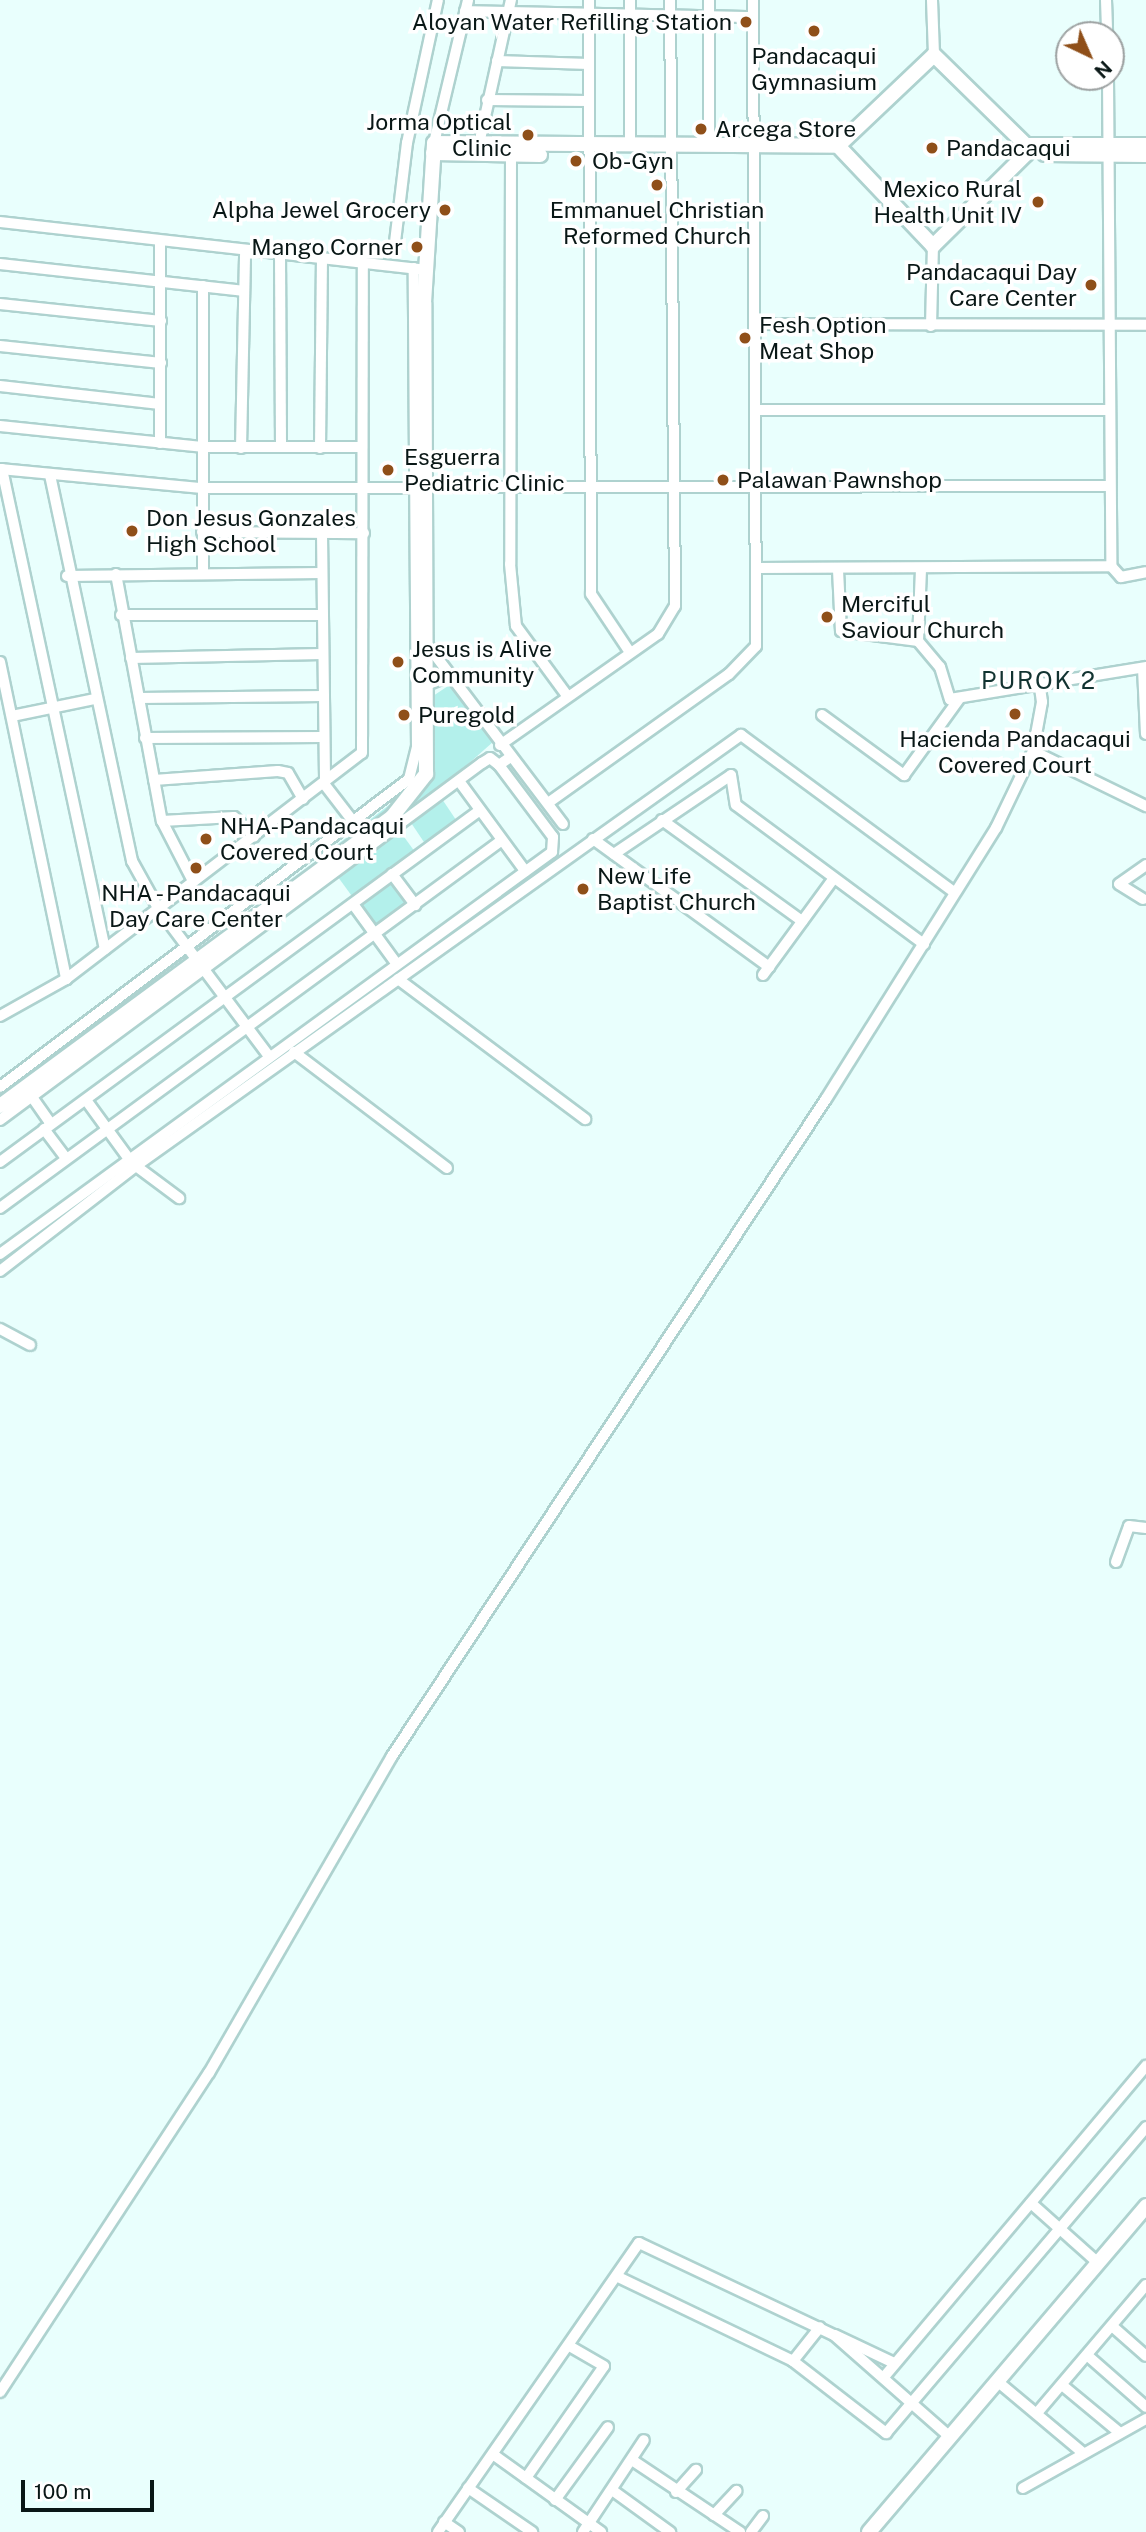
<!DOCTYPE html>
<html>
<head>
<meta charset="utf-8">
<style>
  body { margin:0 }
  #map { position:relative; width:1146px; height:2532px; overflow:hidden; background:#e9fffd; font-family:"Public Sans",sans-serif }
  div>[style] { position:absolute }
  .green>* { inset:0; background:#b3f0eb; transform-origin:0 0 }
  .roads { filter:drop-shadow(2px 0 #aed2cf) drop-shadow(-2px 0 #aed2cf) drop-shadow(0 2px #aed2cf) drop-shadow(0 -2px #aed2cf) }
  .street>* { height:10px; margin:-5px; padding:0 5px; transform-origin:5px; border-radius:5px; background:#fff }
  .secondary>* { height:14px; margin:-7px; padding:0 7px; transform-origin:7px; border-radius:7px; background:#fff }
  .dots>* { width:19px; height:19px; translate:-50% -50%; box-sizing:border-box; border:4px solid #fff; border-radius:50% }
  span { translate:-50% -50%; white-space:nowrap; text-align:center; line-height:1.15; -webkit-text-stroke:7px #fff; paint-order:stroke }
  .poi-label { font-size:23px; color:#091716 }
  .right { translate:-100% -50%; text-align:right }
  .left { translate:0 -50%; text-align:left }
  .neighbourhood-label { font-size:24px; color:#123331; letter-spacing:2px }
  .north { position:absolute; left:1055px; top:21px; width:70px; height:70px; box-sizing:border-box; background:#fff; border:2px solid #9da2a2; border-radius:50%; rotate:136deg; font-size:19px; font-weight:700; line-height:28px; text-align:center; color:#091716 }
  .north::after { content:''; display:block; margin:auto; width:24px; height:32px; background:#8f4f19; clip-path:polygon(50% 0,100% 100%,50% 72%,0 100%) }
  .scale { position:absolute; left:21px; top:2480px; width:133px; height:32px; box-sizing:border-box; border:4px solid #091716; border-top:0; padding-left:9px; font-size:21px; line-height:24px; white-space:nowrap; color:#091716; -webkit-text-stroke:5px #fff; paint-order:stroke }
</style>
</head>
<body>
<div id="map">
  <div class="green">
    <div style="clip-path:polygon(451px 684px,493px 742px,416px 810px,387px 825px,424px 790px,433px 696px)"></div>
    <div style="clip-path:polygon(427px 757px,408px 798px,266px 899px,397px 799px)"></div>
    <div style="left:442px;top:799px;width:27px;height:39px;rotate:56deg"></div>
    <div style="left:399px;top:830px;width:27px;height:77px;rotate:54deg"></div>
    <div style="left:392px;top:882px;width:28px;height:40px;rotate:55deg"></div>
  </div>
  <div class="roads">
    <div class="street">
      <div style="left:589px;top:0;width:594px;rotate:89.81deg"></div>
      <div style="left:591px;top:594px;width:69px;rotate:56.3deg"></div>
      <div style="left:709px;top:0;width:144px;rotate:90deg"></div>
      <div style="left:932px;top:0;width:55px;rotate:87.9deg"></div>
      <div style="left:1106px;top:0;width:35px;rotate:88deg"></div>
      <div style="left:465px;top:11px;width:288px;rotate:1.2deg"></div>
      <div style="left:497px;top:61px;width:92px;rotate:1.9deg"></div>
      <div style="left:1108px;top:77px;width:489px;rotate:89.6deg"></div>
      <div style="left:1111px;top:566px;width:15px;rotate:48deg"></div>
      <div style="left:1121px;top:577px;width:25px;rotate:-11deg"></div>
      <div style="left:487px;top:100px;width:101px;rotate:0.6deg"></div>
      <div style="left:434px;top:143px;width:147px;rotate:-76.6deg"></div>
      <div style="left:479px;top:144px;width:148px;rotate:-77.5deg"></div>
      <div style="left:630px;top:145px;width:145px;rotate:-90deg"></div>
      <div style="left:511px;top:148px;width:416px;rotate:90.1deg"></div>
      <div style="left:510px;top:564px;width:62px;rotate:84.5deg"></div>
      <div style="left:516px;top:626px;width:84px;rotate:53.7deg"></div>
      <div style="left:0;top:222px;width:423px;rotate:6.4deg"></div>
      <div style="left:160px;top:241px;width:202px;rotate:90deg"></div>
      <div style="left:395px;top:242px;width:100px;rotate:-83.1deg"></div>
      <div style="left:407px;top:143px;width:146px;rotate:-77.8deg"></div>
      <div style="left:280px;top:254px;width:193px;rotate:89.7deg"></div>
      <div style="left:0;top:264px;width:244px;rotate:6.3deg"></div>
      <div style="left:0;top:304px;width:162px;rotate:6deg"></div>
      <div style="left:757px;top:324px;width:389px;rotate:0.1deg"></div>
      <div style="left:931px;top:326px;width:80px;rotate:-88.6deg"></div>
      <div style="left:0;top:346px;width:162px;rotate:6deg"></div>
      <div style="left:0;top:386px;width:161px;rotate:6.4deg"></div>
      <div style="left:755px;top:410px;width:353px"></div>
      <div style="left:0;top:426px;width:203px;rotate:5.9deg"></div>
      <div style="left:202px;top:447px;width:160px"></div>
      <div style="left:241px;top:448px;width:197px;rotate:-88.8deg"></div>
      <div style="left:320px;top:448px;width:191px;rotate:-89.4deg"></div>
      <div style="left:0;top:469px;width:203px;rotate:5.4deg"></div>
      <div style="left:202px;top:488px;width:908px;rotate:-0.13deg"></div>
      <div style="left:2px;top:469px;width:491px;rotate:77.9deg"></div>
      <div style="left:50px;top:475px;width:395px;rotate:78deg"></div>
      <div style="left:132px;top:861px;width:54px;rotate:61deg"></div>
      <div style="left:158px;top:908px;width:184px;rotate:53.2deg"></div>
      <div style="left:202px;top:532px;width:162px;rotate:0.4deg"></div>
      <div style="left:322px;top:533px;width:252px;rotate:89.3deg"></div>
      <div style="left:325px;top:785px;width:49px;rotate:52.4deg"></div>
      <div style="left:757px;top:568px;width:354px;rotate:-0.3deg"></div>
      <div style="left:838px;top:570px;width:61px;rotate:87.2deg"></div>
      <div style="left:841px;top:631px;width:78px;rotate:7.4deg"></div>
      <div style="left:918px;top:641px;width:34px;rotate:50deg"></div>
      <div style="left:940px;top:667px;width:34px;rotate:73deg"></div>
      <div style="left:950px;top:699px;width:199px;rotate:-9.3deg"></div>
      <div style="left:203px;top:572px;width:286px;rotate:-90deg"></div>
      <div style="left:116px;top:574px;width:251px;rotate:79.5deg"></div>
      <div style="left:162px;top:821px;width:68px;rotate:62.7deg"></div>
      <div style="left:67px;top:576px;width:255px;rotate:-0.7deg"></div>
      <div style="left:121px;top:615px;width:200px"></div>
      <div style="left:918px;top:641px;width:71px;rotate:-87.6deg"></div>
      <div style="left:429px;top:647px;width:222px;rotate:52.9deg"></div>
      <div style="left:131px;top:658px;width:191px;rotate:-1.2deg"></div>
      <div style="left:0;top:662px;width:324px;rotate:78.2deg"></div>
      <div style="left:1143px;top:668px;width:66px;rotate:87.4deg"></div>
      <div style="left:422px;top:687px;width:30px;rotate:-23deg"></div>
      <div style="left:139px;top:698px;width:185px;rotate:-0.6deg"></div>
      <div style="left:822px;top:715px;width:102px;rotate:36.2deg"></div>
      <div style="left:904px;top:775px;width:94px;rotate:-54.1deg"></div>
      <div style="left:12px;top:716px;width:85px;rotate:-11.6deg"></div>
      <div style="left:145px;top:738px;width:178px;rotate:-0.3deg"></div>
      <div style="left:500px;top:745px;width:193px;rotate:-35.1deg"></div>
      <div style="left:658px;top:634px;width:33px;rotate:-59deg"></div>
      <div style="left:675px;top:606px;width:606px;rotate:-90.47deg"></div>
      <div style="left:1033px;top:751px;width:126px;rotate:26deg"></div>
      <div style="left:154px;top:780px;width:124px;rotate:-4.2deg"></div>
      <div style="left:278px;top:771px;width:10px;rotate:11deg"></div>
      <div style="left:288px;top:773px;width:30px;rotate:60deg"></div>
      <div style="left:459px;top:781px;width:112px;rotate:53.7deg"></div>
      <div style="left:548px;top:803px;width:222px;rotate:-35.5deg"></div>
      <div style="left:729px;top:674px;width:39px;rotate:-46deg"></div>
      <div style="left:756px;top:646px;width:646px;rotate:-90.27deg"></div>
      <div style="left:662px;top:820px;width:173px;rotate:35.8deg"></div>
      <div style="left:162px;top:821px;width:72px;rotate:-3.2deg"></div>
      <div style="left:234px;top:817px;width:28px;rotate:44deg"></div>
      <div style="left:593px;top:839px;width:218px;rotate:36deg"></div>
      <div style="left:614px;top:854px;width:141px;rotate:-34deg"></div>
      <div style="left:731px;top:775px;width:30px;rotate:81deg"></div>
      <div style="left:736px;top:805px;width:234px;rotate:36.5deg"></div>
      <div style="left:392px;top:874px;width:39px;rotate:53deg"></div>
      <div style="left:1143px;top:899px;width:28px;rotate:-148deg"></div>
      <div style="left:1119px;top:884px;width:33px;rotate:-35deg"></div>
      <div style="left:353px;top:904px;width:73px;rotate:53.9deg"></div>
      <div style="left:763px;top:975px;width:120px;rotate:-53.8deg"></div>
      <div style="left:398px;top:979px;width:234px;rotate:36.8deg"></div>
      <div style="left:0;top:1016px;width:76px;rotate:-29.3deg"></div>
      <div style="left:66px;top:979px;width:372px;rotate:-37.4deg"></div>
      <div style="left:362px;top:753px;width:490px;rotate:-89.9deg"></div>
      <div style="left:294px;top:1052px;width:192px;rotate:37.2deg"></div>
      <div style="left:0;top:1087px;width:512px;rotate:-36.98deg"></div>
      <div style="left:409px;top:779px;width:32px;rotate:-76deg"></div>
      <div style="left:417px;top:748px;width:480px;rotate:-90.4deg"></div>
      <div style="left:32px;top:1097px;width:32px;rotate:55deg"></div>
      <div style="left:86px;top:1100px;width:73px;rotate:53.9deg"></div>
      <div style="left:0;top:1120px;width:600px;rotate:-36.53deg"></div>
      <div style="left:482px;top:763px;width:9px;rotate:-32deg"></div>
      <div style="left:490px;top:758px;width:11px;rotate:38deg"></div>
      <div style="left:499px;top:765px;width:12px;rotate:-35deg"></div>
      <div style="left:44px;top:1129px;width:36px;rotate:53deg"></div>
      <div style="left:0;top:1162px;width:595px;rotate:-36.25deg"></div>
      <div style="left:136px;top:1166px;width:54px;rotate:36.7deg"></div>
      <div style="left:0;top:1208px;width:622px;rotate:-36.24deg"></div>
      <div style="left:0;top:1254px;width:683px;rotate:-36.06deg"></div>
      <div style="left:552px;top:852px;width:15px;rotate:-86deg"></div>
      <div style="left:553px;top:837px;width:90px;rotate:-126.9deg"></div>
      <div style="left:0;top:1271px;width:172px;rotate:-37.7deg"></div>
      <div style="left:136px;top:1166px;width:743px;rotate:-35.47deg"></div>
      <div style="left:741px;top:735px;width:265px;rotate:36.4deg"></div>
      <div style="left:0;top:1329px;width:34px;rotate:28deg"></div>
      <div style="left:1116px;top:1562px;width:38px;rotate:-70deg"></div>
      <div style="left:1129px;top:1526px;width:17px;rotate:7deg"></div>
      <div style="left:1031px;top:2203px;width:90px;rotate:41.8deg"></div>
      <div style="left:618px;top:2277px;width:194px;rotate:25.6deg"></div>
      <div style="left:793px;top:2361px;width:118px;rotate:37.7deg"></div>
      <div style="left:886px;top:2433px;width:402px;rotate:-49.6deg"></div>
      <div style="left:1112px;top:2326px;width:45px;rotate:41.4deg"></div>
      <div style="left:835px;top:2335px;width:65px;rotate:25.4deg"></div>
      <div style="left:1088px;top:2356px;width:77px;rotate:41.3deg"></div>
      <div style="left:793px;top:2361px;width:43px;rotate:-51.5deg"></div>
      <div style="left:884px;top:2377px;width:407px;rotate:-49.9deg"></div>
      <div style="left:997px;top:2381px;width:112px;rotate:39.9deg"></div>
      <div style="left:1062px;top:2385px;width:75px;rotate:39.6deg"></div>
      <div style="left:0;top:2392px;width:381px;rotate:-56.8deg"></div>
      <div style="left:209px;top:2073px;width:366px;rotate:-60deg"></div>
      <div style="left:392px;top:1756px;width:787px;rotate:-56.55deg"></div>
      <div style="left:826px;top:1099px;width:320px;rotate:-57.9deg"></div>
      <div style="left:996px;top:828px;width:85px;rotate:-64.3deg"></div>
      <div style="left:1033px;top:751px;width:50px;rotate:-79.6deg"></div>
      <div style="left:1042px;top:702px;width:22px;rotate:-98deg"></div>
      <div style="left:1037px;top:2413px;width:168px;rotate:-49.6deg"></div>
      <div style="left:494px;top:2455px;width:132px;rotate:35.7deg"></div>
      <div style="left:632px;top:2460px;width:130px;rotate:33.7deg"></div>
      <div style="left:526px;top:2478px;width:136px;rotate:-55.1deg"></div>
      <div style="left:604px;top:2366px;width:39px;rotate:-150deg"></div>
      <div style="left:468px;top:2488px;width:78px;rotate:34.5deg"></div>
      <div style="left:1023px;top:2488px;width:141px;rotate:-29.3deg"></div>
      <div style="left:612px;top:2490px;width:72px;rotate:35.9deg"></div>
      <div style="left:676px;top:2492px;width:30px;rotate:-48deg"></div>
      <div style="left:555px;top:2500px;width:90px;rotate:-54deg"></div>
      <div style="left:714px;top:2515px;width:33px;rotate:-47deg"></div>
      <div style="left:444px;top:2522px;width:18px;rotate:34deg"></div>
      <div style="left:438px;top:2532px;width:352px;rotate:-55.2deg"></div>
      <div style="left:639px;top:2243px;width:216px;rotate:25.3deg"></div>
      <div style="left:834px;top:2335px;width:154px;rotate:41.3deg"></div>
      <div style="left:583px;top:2532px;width:110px;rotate:-56.5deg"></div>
      <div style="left:751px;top:2532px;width:20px;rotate:-53deg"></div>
    </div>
    <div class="secondary">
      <div style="left:934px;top:55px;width:129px;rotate:44.4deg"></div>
      <div style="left:1026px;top:145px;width:9px;rotate:90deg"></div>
      <div style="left:1026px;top:154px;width:131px;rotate:135.3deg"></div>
      <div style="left:933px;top:246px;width:138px;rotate:-133.5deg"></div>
      <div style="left:838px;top:146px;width:132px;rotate:-43.5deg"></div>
      <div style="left:1026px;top:145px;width:120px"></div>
      <div style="left:433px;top:153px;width:107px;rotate:1.1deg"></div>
      <div style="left:1045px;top:154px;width:101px;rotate:0.6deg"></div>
      <div style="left:0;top:1106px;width:487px;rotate:-36.4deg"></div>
      <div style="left:392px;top:817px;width:55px;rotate:-51.7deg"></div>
      <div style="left:426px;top:774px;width:471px;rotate:-90.2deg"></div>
      <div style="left:424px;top:303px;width:160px;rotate:-86.4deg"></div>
      <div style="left:434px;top:143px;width:404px;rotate:0.4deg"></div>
      <div style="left:869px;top:2532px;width:428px;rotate:-49.6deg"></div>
    </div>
  </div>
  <div class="dots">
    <div style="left:746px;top:22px;background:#8f4f19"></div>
    <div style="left:814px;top:31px;background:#8f4f19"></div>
    <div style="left:701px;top:129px;background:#8f4f19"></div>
    <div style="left:528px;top:135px;background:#8f4f19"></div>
    <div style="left:932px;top:148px;background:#8f4f19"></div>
    <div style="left:576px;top:161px;background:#8f4f19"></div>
    <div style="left:657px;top:185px;background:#8f4f19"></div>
    <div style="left:1038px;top:202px;background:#8f4f19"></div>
    <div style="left:445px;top:210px;background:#8f4f19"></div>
    <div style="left:417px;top:247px;background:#8f4f19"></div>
    <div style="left:1091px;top:285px;background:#8f4f19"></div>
    <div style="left:745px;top:338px;background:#8f4f19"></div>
    <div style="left:388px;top:470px;background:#8f4f19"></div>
    <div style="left:723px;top:480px;background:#8f4f19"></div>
    <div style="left:132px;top:531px;background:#8f4f19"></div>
    <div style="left:827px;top:617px;background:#8f4f19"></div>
    <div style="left:398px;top:662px;background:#8f4f19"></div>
    <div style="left:1015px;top:714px;background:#8f4f19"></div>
    <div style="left:404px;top:715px;background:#8f4f19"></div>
    <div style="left:206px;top:839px;background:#8f4f19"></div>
    <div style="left:196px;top:868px;background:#8f4f19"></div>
    <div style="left:583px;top:889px;background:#8f4f19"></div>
  </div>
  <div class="poi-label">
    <span class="right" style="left:732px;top:22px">Aloyan Water Refilling Station</span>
    <span style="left:814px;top:69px">Pandacaqui<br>Gymnasium</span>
    <span class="right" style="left:512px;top:135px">Jorma Optical<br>Clinic</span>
    <span class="left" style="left:715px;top:129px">Arcega Store</span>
    <span class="left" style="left:946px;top:148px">Pandacaqui</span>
    <span class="left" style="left:592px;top:161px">Ob-Gyn</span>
    <span class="right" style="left:1022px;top:202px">Mexico Rural<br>Health Unit IV</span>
    <span class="right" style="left:431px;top:210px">Alpha Jewel Grocery</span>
    <span style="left:657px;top:223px">Emmanuel Christian<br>Reformed Church</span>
    <span class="right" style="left:403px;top:247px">Mango Corner</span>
    <span class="right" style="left:1077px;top:285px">Pandacaqui Day<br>Care Center</span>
    <span class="left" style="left:759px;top:338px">Fesh Option<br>Meat Shop</span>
    <span class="left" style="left:404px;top:470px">Esguerra<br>Pediatric Clinic</span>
    <span class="left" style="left:737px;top:480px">Palawan Pawnshop</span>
    <span class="left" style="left:146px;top:531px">Don Jesus Gonzales<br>High School</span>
    <span class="left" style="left:841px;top:617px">Merciful<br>Saviour Church</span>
    <span class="left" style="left:412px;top:662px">Jesus is Alive<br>Community</span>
    <span class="left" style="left:418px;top:715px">Puregold</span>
    <span style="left:1015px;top:752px">Hacienda Pandacaqui<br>Covered Court</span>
    <span class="left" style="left:220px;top:839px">NHA-Pandacaqui<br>Covered Court</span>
    <span class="left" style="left:597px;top:889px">New Life<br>Baptist Church</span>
    <span style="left:196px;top:906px">NHA - Pandacaqui<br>Day Care Center</span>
  </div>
  <div class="neighbourhood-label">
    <span style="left:1039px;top:681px">PUROK 2</span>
  </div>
  <div class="north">N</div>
  <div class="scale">100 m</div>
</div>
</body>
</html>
